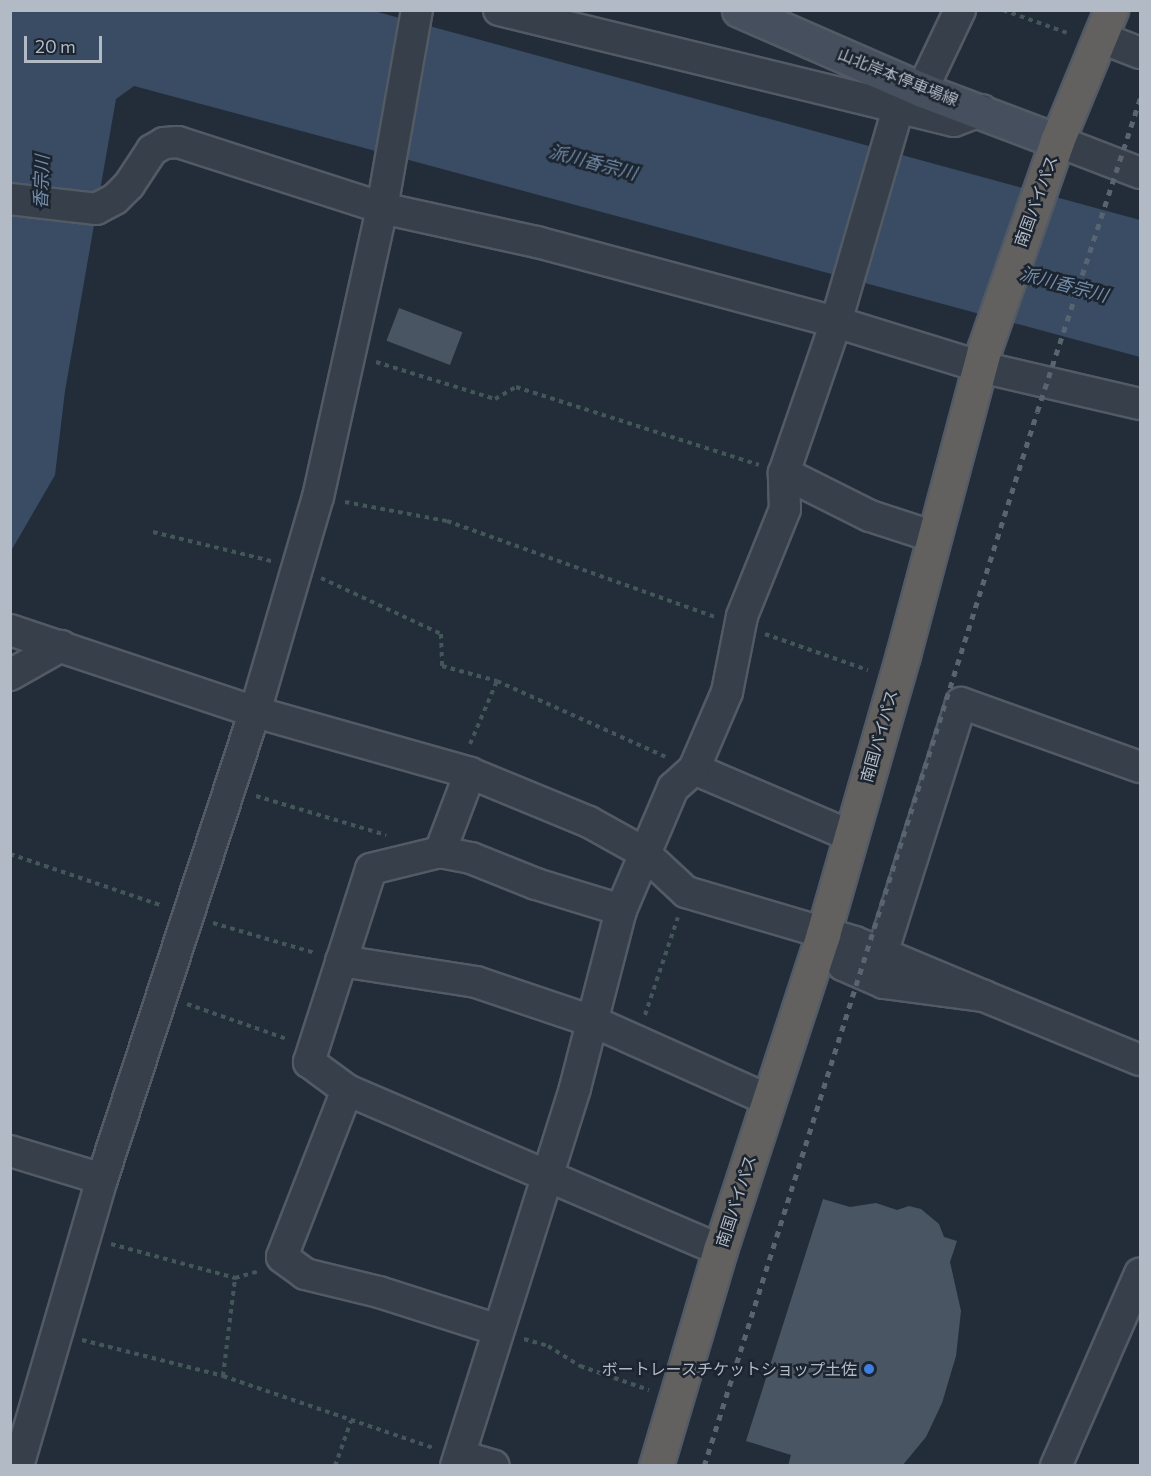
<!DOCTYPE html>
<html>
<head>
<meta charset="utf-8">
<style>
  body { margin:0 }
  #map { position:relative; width:1151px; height:1476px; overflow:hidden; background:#232d3a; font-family:Commissioner,"Noto Sans JP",sans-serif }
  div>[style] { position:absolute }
  .water>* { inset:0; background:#394c63 }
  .building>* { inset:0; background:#495563; transform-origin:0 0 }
  .path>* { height:4px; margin-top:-2px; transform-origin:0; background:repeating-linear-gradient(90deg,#435658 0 4.5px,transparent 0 9px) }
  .roads { filter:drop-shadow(2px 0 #525a65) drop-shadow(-2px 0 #525a65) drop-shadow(0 2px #525a65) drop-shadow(0 -2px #525a65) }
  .minor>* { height:30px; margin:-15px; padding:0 15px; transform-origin:15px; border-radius:15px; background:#373f4a }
  .secondary>* { height:33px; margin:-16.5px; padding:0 16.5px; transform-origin:16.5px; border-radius:16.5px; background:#454f5d }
  .trunk>* { height:33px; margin:-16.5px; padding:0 16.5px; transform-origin:16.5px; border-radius:16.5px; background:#62615f }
  .rail>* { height:4.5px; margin-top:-2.25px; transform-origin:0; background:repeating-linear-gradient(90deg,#596471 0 6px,transparent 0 12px) }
  .dots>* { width:16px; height:16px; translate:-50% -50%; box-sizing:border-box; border:3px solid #1c242f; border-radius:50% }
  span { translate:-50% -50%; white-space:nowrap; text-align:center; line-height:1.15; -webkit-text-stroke:5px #1c242f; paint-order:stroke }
  .street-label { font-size:16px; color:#b2bac6 }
  .poi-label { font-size:16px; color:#b2bac6 }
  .right { translate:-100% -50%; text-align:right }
  .water-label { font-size:18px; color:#738ca9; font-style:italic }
  .frame { position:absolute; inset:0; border:12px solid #b2bac6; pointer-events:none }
  .scale { position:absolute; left:24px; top:36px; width:78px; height:27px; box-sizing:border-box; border:3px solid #b2bac6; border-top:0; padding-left:8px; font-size:18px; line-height:21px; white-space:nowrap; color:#b2bac6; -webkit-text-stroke:4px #1c242f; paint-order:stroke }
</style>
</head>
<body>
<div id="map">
  <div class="water">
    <div style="clip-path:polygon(11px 11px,374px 11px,1140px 220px,1140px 357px,134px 86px,116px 99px,65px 391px,55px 475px,11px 551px)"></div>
  </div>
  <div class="building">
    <div style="left:399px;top:308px;width:68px;height:35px;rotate:21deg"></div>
    <div style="clip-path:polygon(823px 1199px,850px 1207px,876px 1203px,897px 1210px,909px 1206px,921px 1209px,939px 1224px,944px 1237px,957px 1241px,950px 1262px,961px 1311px,956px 1356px,942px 1403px,926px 1437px,902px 1466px,788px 1466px,791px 1455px,746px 1441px)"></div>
  </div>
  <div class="path">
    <div style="left:1003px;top:10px;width:71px;rotate:19.7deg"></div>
    <div style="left:376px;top:362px;width:125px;rotate:17.3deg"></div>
    <div style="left:495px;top:399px;width:24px;rotate:-30deg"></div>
    <div style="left:516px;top:387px;width:255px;rotate:17.8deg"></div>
    <div style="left:345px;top:502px;width:104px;rotate:10.6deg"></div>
    <div style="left:447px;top:521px;width:285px;rotate:19.7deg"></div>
    <div style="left:153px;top:532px;width:122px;rotate:13.8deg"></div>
    <div style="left:321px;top:578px;width:132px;rotate:25deg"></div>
    <div style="left:441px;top:634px;width:32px;rotate:88deg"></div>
    <div style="left:442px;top:666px;width:57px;rotate:15.3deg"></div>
    <div style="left:497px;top:681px;width:188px;rotate:24.2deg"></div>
    <div style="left:765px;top:634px;width:109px;rotate:19.3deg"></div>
    <div style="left:470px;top:744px;width:69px;rotate:-66.8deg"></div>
    <div style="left:256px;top:796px;width:136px;rotate:16.7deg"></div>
    <div style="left:10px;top:854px;width:162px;rotate:18.8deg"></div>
    <div style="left:213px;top:923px;width:106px;rotate:16.4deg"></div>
    <div style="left:187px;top:1004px;width:106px;rotate:19.3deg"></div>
    <div style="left:645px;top:1015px;width:103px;rotate:-71.4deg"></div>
    <div style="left:111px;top:1244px;width:129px;rotate:15.3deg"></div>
    <div style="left:235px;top:1278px;width:26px;rotate:-16deg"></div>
    <div style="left:524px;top:1339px;width:25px;rotate:16deg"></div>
    <div style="left:548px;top:1346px;width:38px;rotate:32deg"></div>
    <div style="left:580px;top:1366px;width:73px;rotate:19.2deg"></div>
    <div style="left:82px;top:1340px;width:146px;rotate:14.3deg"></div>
    <div style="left:223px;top:1376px;width:222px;rotate:18.9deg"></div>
    <div style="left:223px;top:1376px;width:99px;rotate:-83deg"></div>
    <div style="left:335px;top:1466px;width:48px;rotate:-70.4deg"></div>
  </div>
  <div class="roads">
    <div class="minor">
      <div style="left:499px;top:10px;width:468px;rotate:13.7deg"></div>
      <div style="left:954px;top:121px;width:30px;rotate:-21deg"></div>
      <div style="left:1099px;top:37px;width:44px;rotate:21.3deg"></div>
      <div style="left:922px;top:90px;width:89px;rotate:-64.6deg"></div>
      <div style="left:1057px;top:141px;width:89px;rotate:21.1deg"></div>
      <div style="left:10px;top:199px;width:87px;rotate:6.6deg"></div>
      <div style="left:96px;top:209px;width:21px;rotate:-28deg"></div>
      <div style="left:115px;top:199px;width:20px;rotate:-45deg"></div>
      <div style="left:129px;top:185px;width:42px;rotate:-56.7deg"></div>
      <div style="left:152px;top:150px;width:14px;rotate:-30deg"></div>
      <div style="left:164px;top:143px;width:14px;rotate:-4deg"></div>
      <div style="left:178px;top:142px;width:214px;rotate:17.9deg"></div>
      <div style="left:382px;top:208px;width:159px;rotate:12.4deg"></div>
      <div style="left:537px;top:242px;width:310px;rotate:15deg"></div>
      <div style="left:836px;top:322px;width:152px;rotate:17.2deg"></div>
      <div style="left:981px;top:367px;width:163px;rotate:13.1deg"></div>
      <div style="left:784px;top:473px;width:96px;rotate:26.6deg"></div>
      <div style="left:870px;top:516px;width:68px;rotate:17.9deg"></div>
      <div style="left:10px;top:630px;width:258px;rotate:18.5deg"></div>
      <div style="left:255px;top:712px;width:223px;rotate:15.8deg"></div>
      <div style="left:470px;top:773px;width:129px;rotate:22.4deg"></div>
      <div style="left:589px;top:822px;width:62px;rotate:29.1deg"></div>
      <div style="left:643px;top:852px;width:59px;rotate:42.9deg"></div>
      <div style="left:686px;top:892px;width:176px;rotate:16.5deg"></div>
      <div style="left:855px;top:942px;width:140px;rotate:22.7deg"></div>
      <div style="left:984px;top:996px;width:101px;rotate:-172.6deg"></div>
      <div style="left:884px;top:983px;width:45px;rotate:-156.3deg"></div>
      <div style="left:843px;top:965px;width:37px;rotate:-123deg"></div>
      <div style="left:10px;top:675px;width:59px;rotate:-29.6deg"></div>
      <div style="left:470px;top:773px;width:85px;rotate:110.8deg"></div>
      <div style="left:440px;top:852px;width:71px;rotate:166.2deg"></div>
      <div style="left:371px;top:869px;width:203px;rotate:107.8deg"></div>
      <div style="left:309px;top:1062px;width:47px;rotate:36.4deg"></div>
      <div style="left:347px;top:1090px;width:406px;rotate:23.2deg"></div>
      <div style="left:851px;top:836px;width:171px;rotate:-156.9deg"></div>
      <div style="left:694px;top:769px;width:84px;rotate:-66.8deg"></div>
      <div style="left:727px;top:692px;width:77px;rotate:-78.8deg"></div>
      <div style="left:742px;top:616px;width:115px;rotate:-68.1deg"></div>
      <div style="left:785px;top:509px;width:36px;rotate:-92deg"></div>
      <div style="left:784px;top:473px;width:160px;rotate:-71deg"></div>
      <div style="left:836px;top:322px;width:223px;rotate:-73.8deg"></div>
      <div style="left:440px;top:852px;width:32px;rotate:11deg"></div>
      <div style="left:471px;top:858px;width:70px;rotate:21.8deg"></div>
      <div style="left:536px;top:884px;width:89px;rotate:17deg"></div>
      <div style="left:882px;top:954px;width:263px;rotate:-72.5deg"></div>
      <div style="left:961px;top:703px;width:190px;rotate:19.7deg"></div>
      <div style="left:341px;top:961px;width:137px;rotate:8.8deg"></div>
      <div style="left:476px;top:982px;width:122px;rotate:18.6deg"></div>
      <div style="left:592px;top:1021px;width:194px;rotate:24.1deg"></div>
      <div style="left:984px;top:996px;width:169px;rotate:22.3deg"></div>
      <div style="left:347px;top:1090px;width:179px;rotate:111.3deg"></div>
      <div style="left:282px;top:1257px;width:29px;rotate:36deg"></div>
      <div style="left:305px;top:1274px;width:76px;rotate:13.7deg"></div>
      <div style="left:379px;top:1292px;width:125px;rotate:17.7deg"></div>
      <div style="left:10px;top:1151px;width:96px;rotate:16.9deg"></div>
      <div style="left:460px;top:1456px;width:35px;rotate:16deg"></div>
      <div style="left:18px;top:1466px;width:299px;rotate:-73.7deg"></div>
      <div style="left:102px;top:1179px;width:491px;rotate:-71.9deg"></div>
      <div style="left:255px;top:712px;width:224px;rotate:-73.7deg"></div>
      <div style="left:318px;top:497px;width:296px;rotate:-77.5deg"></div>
      <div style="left:382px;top:208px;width:201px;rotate:-80deg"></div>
      <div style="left:456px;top:1466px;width:396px;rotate:-72.5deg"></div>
      <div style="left:575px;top:1088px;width:184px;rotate:-75.5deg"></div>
      <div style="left:621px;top:910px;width:133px;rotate:-66.9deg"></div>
      <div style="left:673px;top:788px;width:28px;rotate:-42deg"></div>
      <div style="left:1056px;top:1466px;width:210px;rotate:-66.4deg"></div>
    </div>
    <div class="secondary">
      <div style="left:739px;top:10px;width:200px;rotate:23.6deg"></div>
      <div style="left:922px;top:90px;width:144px;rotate:20.7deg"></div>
    </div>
    <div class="trunk">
      <div style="left:656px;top:1466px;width:225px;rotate:-73.5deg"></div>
      <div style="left:720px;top:1250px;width:332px;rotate:-71.9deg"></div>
      <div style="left:823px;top:934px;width:290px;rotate:-74deg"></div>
      <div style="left:903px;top:655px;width:316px;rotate:-75.1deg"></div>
      <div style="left:984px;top:350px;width:221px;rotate:-70.7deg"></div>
      <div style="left:1057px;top:141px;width:142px;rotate:-67.6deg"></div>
    </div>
  </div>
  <div class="rail">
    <div style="left:704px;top:1466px;width:1105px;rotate:-72.47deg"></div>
    <div style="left:1037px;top:412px;width:330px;rotate:-71.8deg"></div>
  </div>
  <div class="dots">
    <div style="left:869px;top:1369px;background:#3f7fe0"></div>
  </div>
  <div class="street-label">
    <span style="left:898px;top:77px;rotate:22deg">山北岸本停車場線</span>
    <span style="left:1036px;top:201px;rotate:-70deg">南国バイパス</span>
    <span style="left:879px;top:736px;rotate:-74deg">南国バイパス</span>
    <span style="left:736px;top:1201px;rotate:-72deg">南国バイパス</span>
  </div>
  <div class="poi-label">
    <span class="right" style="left:857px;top:1369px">ボートレースチケットショップ土佐</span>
  </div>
  <div class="water-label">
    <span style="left:593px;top:162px;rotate:15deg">派川香宗川</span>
    <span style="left:41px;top:182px;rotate:-88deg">香宗川</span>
    <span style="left:1064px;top:284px;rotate:15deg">派川香宗川</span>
  </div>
  <div class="frame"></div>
  <div class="scale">20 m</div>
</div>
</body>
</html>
